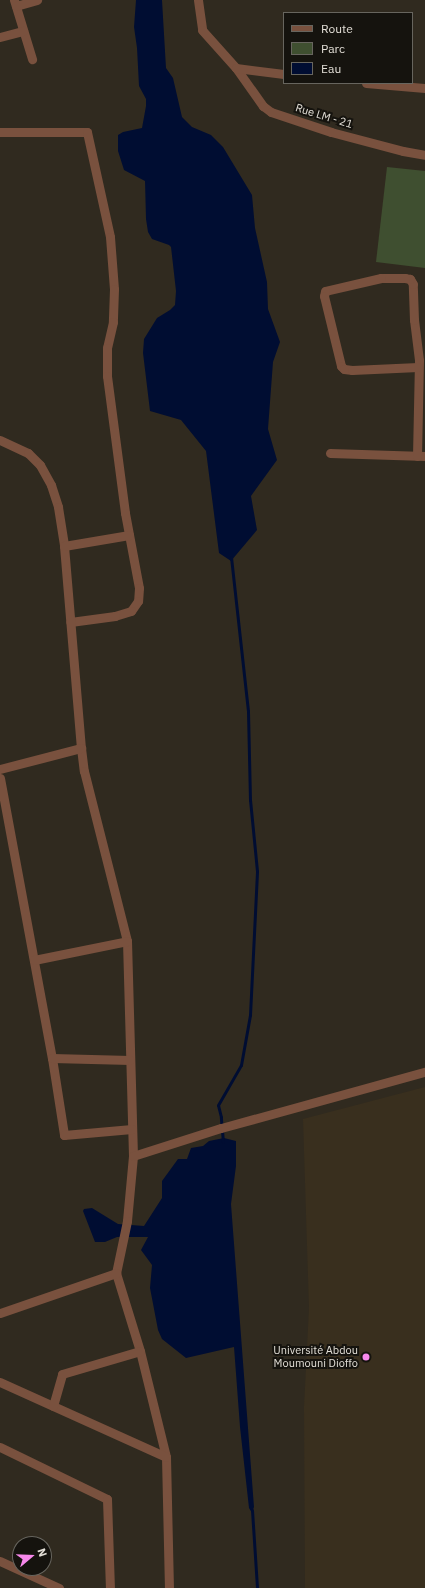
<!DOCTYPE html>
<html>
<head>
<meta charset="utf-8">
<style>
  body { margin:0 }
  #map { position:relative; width:425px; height:1588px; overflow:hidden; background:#302a1f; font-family:"IBM Plex Sans",sans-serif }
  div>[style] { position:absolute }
  .built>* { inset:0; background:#392f1e }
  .green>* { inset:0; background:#3f4f30 }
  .water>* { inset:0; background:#000d32 }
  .stream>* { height:3px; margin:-1.5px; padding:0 1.5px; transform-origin:1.5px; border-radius:1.5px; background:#000d32 }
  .minor>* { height:9px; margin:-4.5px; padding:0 4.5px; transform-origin:4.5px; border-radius:4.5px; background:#79513e }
  .dots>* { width:11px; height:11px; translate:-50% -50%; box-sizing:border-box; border:2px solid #15130e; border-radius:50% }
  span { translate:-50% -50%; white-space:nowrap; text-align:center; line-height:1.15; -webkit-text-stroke:4px #15130e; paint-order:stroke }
  .street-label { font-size:11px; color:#e3dfd7 }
  .poi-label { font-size:11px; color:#e3dfd7 }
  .right { translate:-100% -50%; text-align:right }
  .legend { position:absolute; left:283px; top:12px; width:130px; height:72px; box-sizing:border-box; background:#15130e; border:1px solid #67655e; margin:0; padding:5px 7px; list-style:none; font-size:12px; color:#e3dfd7 }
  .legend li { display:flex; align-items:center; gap:8px; height:20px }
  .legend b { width:20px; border:1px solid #67655e }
  .north { position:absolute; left:12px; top:1536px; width:40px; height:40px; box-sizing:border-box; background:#15130e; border:1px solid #67655e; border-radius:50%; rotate:71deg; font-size:11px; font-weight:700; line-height:16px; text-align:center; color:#e3dfd7 }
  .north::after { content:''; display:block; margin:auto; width:14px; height:18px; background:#f788eb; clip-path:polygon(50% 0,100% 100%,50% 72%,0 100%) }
</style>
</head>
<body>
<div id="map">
  <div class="built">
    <div style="clip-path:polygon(425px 1087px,425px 1588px,305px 1588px,304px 1407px,309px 1308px,303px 1119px)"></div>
  </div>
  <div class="green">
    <div style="clip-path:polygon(387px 167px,425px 171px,425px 268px,376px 262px)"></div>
  </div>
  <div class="water">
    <div style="clip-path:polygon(136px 0,162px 0,166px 68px,173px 78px,182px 117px,192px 127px,211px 135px,223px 147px,252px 195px,255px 228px,267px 282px,268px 309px,280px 342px,273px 362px,268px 429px,277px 460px,251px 496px,257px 530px,231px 561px,219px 553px,206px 451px,181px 420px,150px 411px,143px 353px,144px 339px,157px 318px,170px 310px,175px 305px,176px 291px,171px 247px,169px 245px,152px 239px,148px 232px,146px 219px,145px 181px,124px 170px,118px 151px,118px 135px,123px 132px,142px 128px,146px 106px,146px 99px,139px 86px,137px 48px,134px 27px)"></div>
    <div style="clip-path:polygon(224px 1138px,236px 1141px,236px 1166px,231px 1204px,254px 1507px,252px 1513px,249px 1508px,240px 1427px,234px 1347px,186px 1358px,162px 1339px,158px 1330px,150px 1288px,152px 1265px,141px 1250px,148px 1237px,117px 1237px,105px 1242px,95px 1242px,83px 1211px,84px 1209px,92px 1208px,118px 1224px,144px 1226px,162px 1198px,162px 1181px,178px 1159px,187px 1159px,191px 1148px,203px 1146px,209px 1141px)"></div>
  </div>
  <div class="stream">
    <div style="left:223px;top:1142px;width:25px;rotate:-95deg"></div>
    <div style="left:221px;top:1117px;width:12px;rotate:-104deg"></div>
    <div style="left:218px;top:1105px;width:46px;rotate:-60.1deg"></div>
    <div style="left:241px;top:1065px;width:51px;rotate:-79.8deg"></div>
    <div style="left:250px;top:1015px;width:144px;rotate:-87.2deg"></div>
    <div style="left:257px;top:871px;width:71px;rotate:-95.6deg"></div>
    <div style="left:250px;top:800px;width:89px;rotate:-91.3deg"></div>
    <div style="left:248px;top:711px;width:155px;rotate:-96.3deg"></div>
    <div style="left:252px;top:1510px;width:78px;rotate:86.3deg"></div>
  </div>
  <div class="minor">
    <div style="left:14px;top:0;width:62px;rotate:73deg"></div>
    <div style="left:198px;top:0;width:30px;rotate:82deg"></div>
    <div style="left:202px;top:30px;width:51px;rotate:48.2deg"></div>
    <div style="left:236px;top:68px;width:47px;rotate:54.6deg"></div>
    <div style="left:263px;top:106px;width:10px;rotate:37deg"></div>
    <div style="left:271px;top:112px;width:63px;rotate:18.4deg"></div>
    <div style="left:331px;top:132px;width:74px;rotate:14.8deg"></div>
    <div style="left:403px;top:151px;width:22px;rotate:10deg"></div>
    <div style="left:16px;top:6px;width:22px;rotate:-16deg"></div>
    <div style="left:0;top:37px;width:24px;rotate:-15deg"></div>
    <div style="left:236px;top:68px;width:48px;rotate:7.1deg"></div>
    <div style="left:366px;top:83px;width:59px;rotate:4.8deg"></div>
    <div style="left:0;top:132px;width:87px"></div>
    <div style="left:87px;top:132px;width:107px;rotate:77.6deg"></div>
    <div style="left:110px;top:237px;width:52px;rotate:85.6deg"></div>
    <div style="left:114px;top:289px;width:33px;rotate:92deg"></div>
    <div style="left:113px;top:322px;width:27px;rotate:103deg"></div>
    <div style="left:107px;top:348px;width:28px;rotate:90deg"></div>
    <div style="left:107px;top:376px;width:138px;rotate:82.5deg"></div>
    <div style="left:125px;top:513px;width:76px;rotate:79.4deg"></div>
    <div style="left:139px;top:588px;width:13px;rotate:94deg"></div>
    <div style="left:138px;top:601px;width:12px;rotate:125deg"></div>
    <div style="left:131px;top:611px;width:17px;rotate:163deg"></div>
    <div style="left:115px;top:616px;width:45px;rotate:172.4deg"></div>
    <div style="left:0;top:440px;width:31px;rotate:25deg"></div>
    <div style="left:28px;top:453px;width:17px;rotate:45deg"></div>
    <div style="left:40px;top:465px;width:23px;rotate:61deg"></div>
    <div style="left:51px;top:485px;width:23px;rotate:72deg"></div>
    <div style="left:58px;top:507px;width:39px;rotate:81deg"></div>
    <div style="left:64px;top:546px;width:203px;rotate:85.2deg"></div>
    <div style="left:81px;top:748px;width:23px;rotate:83deg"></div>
    <div style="left:84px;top:771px;width:175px;rotate:75.8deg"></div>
    <div style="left:127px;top:941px;width:215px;rotate:88.4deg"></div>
    <div style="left:133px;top:1156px;width:65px;rotate:95.3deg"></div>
    <div style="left:127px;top:1221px;width:53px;rotate:101.9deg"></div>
    <div style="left:116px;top:1273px;width:82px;rotate:72.9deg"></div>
    <div style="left:140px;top:1351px;width:109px;rotate:76.2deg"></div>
    <div style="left:166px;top:1457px;width:131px;rotate:88.7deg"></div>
    <div style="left:330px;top:453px;width:95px;rotate:1.8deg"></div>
    <div style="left:417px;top:456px;width:96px;rotate:-88.8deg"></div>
    <div style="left:419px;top:360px;width:40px;rotate:-97.1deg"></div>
    <div style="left:414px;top:320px;width:36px;rotate:-92deg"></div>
    <div style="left:413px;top:284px;width:6px;rotate:-121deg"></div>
    <div style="left:410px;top:279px;width:5px;rotate:-169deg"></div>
    <div style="left:405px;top:278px;width:24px;rotate:180deg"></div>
    <div style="left:381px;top:278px;width:57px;rotate:166.9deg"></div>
    <div style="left:325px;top:291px;width:5px;rotate:101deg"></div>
    <div style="left:324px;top:296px;width:72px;rotate:76.3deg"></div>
    <div style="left:341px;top:366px;width:4px;rotate:45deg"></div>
    <div style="left:344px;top:369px;width:8px;rotate:7deg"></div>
    <div style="left:352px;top:370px;width:66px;rotate:-2.6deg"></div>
    <div style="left:64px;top:546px;width:66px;rotate:-9.6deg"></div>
    <div style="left:0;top:769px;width:84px;rotate:-14.5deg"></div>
    <div style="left:0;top:778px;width:285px;rotate:79.5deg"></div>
    <div style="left:52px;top:1058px;width:78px;rotate:81.1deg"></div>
    <div style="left:64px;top:1135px;width:68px;rotate:-5deg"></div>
    <div style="left:34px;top:960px;width:95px;rotate:-11.5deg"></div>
    <div style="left:52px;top:1058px;width:78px;rotate:1.5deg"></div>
    <div style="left:133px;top:1156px;width:92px;rotate:-17.7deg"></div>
    <div style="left:221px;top:1128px;width:212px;rotate:-15.4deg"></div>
    <div style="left:0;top:1313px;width:123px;rotate:-19deg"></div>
    <div style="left:0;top:1382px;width:182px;rotate:24.3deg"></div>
    <div style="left:53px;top:1406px;width:33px;rotate:-74deg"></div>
    <div style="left:62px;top:1374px;width:81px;rotate:-16.4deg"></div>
    <div style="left:0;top:1447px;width:119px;rotate:25.9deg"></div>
    <div style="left:107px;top:1499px;width:89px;rotate:88.1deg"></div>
    <div style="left:0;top:1561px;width:65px;rotate:24.6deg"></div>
  </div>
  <div class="dots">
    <div style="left:366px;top:1357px;background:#f788eb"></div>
  </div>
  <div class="street-label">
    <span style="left:324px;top:116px;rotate:17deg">Rue LM - 21</span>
  </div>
  <div class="poi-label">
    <span class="right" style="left:358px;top:1357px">Université Abdou<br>Moumouni Dioffo</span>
  </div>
  <ul class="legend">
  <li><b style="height:5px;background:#79513e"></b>Route</li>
  <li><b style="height:11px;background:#3f4f30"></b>Parc</li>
  <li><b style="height:11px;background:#000d32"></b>Eau</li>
  </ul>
  <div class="north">N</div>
</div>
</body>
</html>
